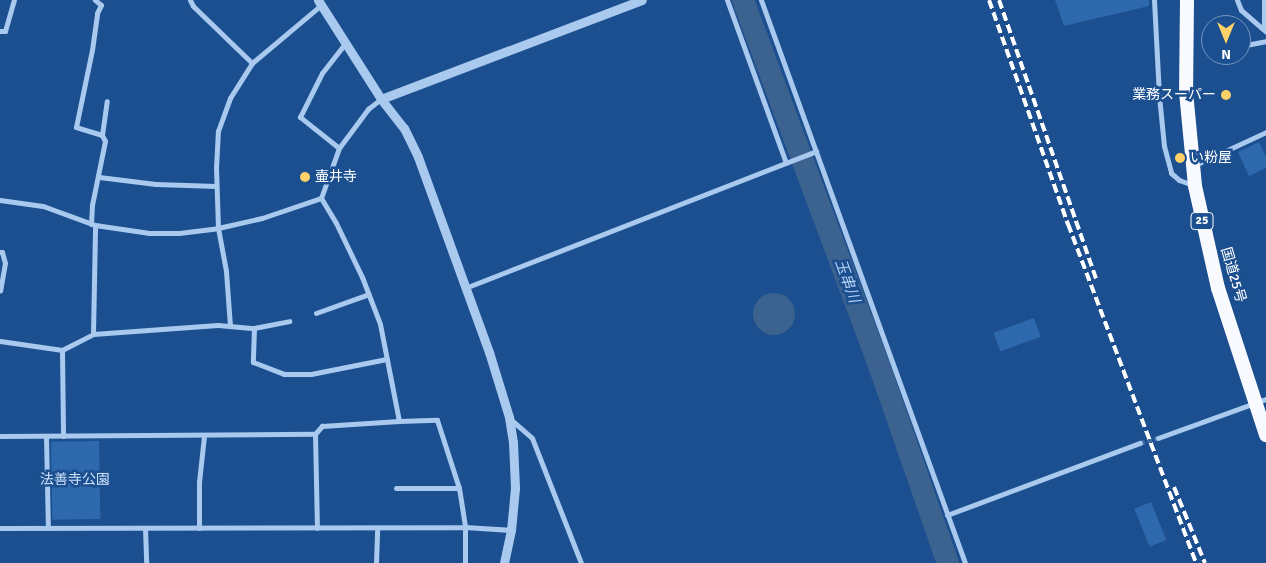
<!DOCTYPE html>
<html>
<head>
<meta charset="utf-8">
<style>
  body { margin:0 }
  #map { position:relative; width:1266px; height:563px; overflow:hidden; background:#1b4f8f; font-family:Signika,"Noto Sans JP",sans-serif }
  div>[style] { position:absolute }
  .green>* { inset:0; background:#2e69ad; transform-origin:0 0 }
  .water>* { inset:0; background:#3c6290 }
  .round { border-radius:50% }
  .river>* { height:22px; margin:-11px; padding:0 11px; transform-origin:11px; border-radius:11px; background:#3c6290 }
  .minor-tunnel>* { height:5px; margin-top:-2.5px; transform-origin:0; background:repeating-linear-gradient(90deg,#3d69a0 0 5px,transparent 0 7.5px) }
  .minor>* { height:5px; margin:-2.5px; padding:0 2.5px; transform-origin:2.5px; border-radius:2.5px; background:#a9c9ee }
  .tertiary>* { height:9px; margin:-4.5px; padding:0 4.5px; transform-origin:4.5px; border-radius:4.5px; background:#a9c9ee }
  .trunk>* { height:14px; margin:-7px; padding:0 7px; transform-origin:7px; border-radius:7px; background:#f8faff }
  .rail>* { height:4px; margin-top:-2px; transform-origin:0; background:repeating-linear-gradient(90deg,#fff 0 9px,transparent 0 13px) }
  .dots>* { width:14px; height:14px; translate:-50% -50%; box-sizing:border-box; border:2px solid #1b4f8f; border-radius:50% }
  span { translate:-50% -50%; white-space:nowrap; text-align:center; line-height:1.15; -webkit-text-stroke:5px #1b4f8f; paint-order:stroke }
  .shield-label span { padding:1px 4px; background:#1b4f8f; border:1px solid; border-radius:4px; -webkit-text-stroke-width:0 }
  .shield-label { font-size:12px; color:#fff; font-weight:700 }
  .poi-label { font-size:14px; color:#fff }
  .right { translate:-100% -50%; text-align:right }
  .left { translate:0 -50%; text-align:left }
  .street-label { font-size:14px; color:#fff }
  .park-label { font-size:14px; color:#cfe3fa }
  .water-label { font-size:15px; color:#b5d3f5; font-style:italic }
  .north { position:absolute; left:1201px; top:15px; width:50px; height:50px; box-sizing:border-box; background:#1b4f8f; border:1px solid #7695bc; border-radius:50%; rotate:180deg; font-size:14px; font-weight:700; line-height:20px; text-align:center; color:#fff }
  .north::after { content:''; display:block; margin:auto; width:18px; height:22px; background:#ffd166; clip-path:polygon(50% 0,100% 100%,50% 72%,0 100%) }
</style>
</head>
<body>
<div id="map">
  <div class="green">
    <div style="clip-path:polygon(1055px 0,1149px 0,1149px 6px,1064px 26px)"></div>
    <div style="clip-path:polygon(1259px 142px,1266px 157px,1266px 168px,1249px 176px,1238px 152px)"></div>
    <div style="left:1034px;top:318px;width:20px;height:43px;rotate:70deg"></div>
    <div style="left:99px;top:441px;width:78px;height:48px;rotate:89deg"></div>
    <div style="left:1151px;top:502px;width:41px;height:18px;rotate:68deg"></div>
  </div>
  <div class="water">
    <div class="round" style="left:753px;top:293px;width:42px;height:42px"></div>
  </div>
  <div class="river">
    <div style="left:743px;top:0;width:399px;rotate:69.6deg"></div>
    <div style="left:882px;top:374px;width:200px;rotate:70.8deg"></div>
  </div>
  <div class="minor-tunnel">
    <div style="left:1140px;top:443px;width:19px;rotate:-16deg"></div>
  </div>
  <div class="minor">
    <div style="left:190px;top:0;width:7px;rotate:63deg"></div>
    <div style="left:193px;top:6px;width:82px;rotate:44deg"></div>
    <div style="left:727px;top:0;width:173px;rotate:70.1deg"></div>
    <div style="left:761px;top:0;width:599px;rotate:70.08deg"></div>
    <div style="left:1154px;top:0;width:96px;rotate:87deg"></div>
    <div style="left:1159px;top:96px;width:50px;rotate:84.3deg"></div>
    <div style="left:1164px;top:146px;width:28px;rotate:75deg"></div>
    <div style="left:1171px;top:173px;width:11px;rotate:41deg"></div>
    <div style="left:1179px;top:180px;width:15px;rotate:20deg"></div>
    <div style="left:1237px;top:0;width:11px;rotate:68deg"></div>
    <div style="left:1241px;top:10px;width:33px;rotate:41deg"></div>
    <div style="left:1264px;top:0;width:29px;rotate:90deg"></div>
    <div style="left:0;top:31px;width:5px"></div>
    <div style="left:5px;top:31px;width:32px;rotate:-74deg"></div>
    <div style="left:1241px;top:46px;width:25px;rotate:-11deg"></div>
    <div style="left:102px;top:135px;width:34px;rotate:-82deg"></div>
    <div style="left:339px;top:148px;width:50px;rotate:-141.5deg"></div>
    <div style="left:300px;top:117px;width:49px;rotate:-63.4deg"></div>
    <div style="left:322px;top:73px;width:37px;rotate:-52deg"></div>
    <div style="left:1195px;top:165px;width:78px;rotate:-24.9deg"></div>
    <div style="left:99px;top:177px;width:57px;rotate:7deg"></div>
    <div style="left:156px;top:184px;width:60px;rotate:1.9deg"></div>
    <div style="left:321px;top:198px;width:29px;rotate:59deg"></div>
    <div style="left:336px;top:223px;width:60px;rotate:64.3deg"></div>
    <div style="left:362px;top:277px;width:50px;rotate:69deg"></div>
    <div style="left:380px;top:324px;width:99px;rotate:78.9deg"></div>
    <div style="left:399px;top:421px;width:38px;rotate:-2deg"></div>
    <div style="left:437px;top:420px;width:71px;rotate:72.1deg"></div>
    <div style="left:459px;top:488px;width:39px;rotate:81deg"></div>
    <div style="left:465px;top:527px;width:36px;rotate:90deg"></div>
    <div style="left:0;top:200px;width:43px;rotate:7.9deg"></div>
    <div style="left:43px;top:206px;width:55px;rotate:20.1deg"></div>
    <div style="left:95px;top:225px;width:55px;rotate:8.4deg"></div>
    <div style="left:149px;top:233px;width:30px"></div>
    <div style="left:179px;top:233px;width:39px;rotate:-7deg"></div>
    <div style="left:218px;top:228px;width:45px;rotate:-12.8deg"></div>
    <div style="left:262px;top:218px;width:62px;rotate:-18.7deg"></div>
    <div style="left:321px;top:198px;width:53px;rotate:-70.2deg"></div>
    <div style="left:339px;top:148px;width:49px;rotate:-53.4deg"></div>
    <div style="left:368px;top:109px;width:16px;rotate:-38deg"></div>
    <div style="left:91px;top:224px;width:19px;rotate:-87deg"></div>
    <div style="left:92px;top:205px;width:65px;rotate:-78.5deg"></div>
    <div style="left:105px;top:141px;width:7px;rotate:-117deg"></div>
    <div style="left:102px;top:135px;width:27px;rotate:-163deg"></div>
    <div style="left:76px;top:127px;width:79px;rotate:-78.3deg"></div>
    <div style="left:92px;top:50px;width:37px;rotate:-82deg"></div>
    <div style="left:97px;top:13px;width:9px;rotate:-63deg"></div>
    <div style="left:101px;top:5px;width:8px;rotate:-140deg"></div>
    <div style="left:0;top:252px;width:2px"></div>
    <div style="left:2px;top:252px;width:11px;rotate:75deg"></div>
    <div style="left:5px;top:263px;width:28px;rotate:100deg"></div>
    <div style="left:465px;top:288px;width:377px;rotate:-21.3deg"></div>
    <div style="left:316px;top:313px;width:56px;rotate:-19.7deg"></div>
    <div style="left:230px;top:326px;width:55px;rotate:-94.2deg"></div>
    <div style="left:226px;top:271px;width:44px;rotate:-100.5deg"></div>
    <div style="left:218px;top:228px;width:60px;rotate:-91.9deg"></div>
    <div style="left:216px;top:168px;width:37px;rotate:-87deg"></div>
    <div style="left:218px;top:131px;width:35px;rotate:-70deg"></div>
    <div style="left:230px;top:98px;width:41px;rotate:-57.8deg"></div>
    <div style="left:252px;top:63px;width:90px;rotate:-40deg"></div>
    <div style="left:254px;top:328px;width:34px;rotate:92deg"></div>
    <div style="left:253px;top:362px;width:33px;rotate:21deg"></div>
    <div style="left:284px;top:374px;width:27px"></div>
    <div style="left:311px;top:374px;width:77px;rotate:-11.2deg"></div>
    <div style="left:93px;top:334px;width:109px;rotate:-88.9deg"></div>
    <div style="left:0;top:341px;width:63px;rotate:8.3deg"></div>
    <div style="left:62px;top:350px;width:35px;rotate:-27deg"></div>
    <div style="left:93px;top:334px;width:125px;rotate:-4.1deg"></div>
    <div style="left:218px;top:325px;width:36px;rotate:5deg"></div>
    <div style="left:254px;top:328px;width:36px;rotate:-11deg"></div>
    <div style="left:62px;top:350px;width:86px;rotate:89.3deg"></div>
    <div style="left:509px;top:418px;width:30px;rotate:41deg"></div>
    <div style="left:532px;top:438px;width:134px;rotate:68.6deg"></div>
    <div style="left:315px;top:434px;width:11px;rotate:-49deg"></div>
    <div style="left:322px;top:426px;width:77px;rotate:-3.7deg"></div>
    <div style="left:0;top:436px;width:315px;rotate:-0.4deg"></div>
    <div style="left:315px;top:434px;width:94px;rotate:88.8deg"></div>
    <div style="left:46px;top:436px;width:92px;rotate:88.8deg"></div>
    <div style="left:1158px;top:438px;width:115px;rotate:-19.9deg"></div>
    <div style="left:396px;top:488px;width:63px"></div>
    <div style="left:947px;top:515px;width:206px;rotate:-20.5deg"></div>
    <div style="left:0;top:528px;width:465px;rotate:-0.1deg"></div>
    <div style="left:465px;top:527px;width:46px;rotate:3.7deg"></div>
    <div style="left:145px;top:528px;width:35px;rotate:88deg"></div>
    <div style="left:199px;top:528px;width:46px;rotate:-90deg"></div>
    <div style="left:199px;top:482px;width:46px;rotate:-83.8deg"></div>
    <div style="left:376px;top:563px;width:35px;rotate:-88deg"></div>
  </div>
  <div class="tertiary">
    <div style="left:318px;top:0;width:117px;rotate:57.5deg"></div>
    <div style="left:381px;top:99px;width:37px;rotate:52deg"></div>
    <div style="left:404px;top:128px;width:32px;rotate:64deg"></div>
    <div style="left:418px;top:157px;width:208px;rotate:70deg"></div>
    <div style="left:489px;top:352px;width:68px;rotate:72.9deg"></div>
    <div style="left:509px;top:417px;width:25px;rotate:81deg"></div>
    <div style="left:513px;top:442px;width:46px;rotate:87.5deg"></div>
    <div style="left:515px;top:488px;width:42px;rotate:95.4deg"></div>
    <div style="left:511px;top:530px;width:34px;rotate:102deg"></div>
    <div style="left:381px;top:99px;width:279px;rotate:-20.8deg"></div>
  </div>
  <div class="trunk">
    <div style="left:1187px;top:0;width:92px;rotate:90.6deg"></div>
    <div style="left:1186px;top:92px;width:94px;rotate:84.5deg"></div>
    <div style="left:1195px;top:186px;width:105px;rotate:77.3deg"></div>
    <div style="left:1218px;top:288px;width:155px;rotate:71.9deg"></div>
  </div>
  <div class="rail">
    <div style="left:989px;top:0;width:238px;rotate:70.6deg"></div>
    <div style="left:1068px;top:224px;width:362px;rotate:69.3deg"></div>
    <div style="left:999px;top:0;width:295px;rotate:70.8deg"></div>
    <div style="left:1174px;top:487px;width:82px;rotate:67.8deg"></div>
  </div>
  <div class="dots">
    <div style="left:1226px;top:95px;background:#ffd166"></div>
    <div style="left:1180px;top:158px;background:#ffd166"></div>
    <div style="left:305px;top:177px;background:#ffd166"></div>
  </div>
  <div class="shield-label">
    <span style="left:1202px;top:221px">25</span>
  </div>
  <div class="poi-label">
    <span class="right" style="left:1216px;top:95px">業務スーパー</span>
    <span class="left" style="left:1190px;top:158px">い粉屋</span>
    <span class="left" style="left:315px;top:177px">壷井寺</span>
  </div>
  <div class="street-label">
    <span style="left:1233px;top:275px;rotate:74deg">国道25号</span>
  </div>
  <div class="park-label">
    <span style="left:75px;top:480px">法善寺公園</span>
  </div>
  <div class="water-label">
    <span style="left:847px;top:281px;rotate:70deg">玉串川</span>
  </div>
  <div class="north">N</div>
</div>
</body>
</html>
